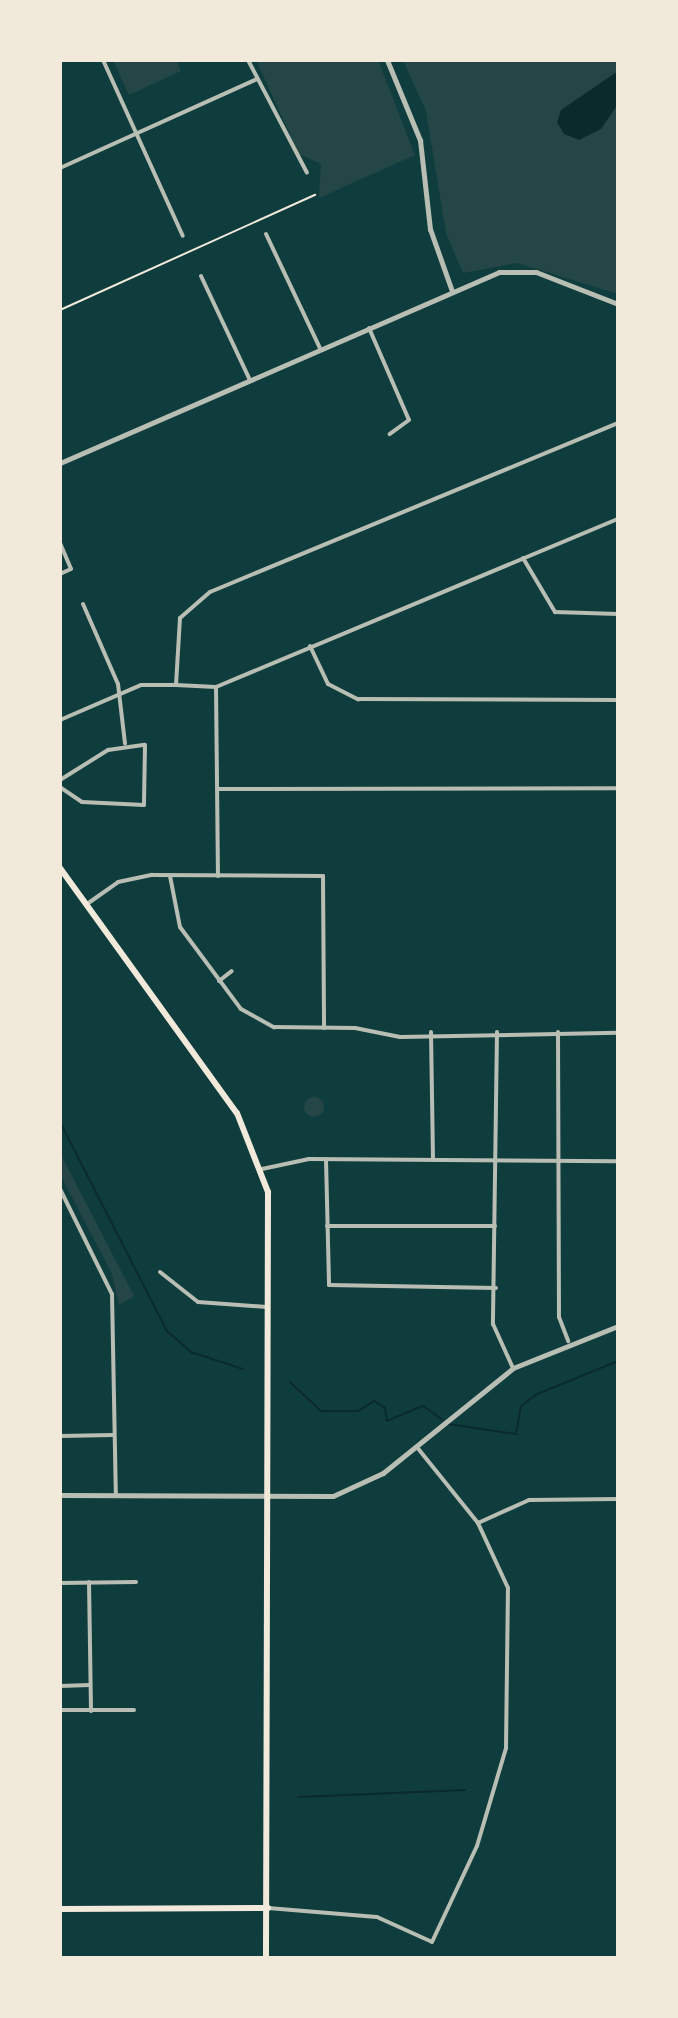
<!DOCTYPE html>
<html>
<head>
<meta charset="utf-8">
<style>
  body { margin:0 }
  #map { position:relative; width:678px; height:2018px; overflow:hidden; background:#0f3d3e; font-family:Karla,sans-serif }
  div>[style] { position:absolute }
  .green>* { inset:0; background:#244646 }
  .round { border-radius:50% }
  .water>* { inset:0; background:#0a2a2b }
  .stream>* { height:2px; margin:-1px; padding:0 1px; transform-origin:1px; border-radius:1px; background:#0a2a2b }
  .path>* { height:2px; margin:-1px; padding:0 1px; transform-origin:1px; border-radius:1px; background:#f1e9da }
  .minor>* { height:4px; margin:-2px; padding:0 2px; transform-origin:2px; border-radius:2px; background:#b8beb3 }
  .tertiary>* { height:5px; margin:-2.5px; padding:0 2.5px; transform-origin:2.5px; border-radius:2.5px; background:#b8beb3 }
  .secondary>* { height:6px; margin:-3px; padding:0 3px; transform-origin:3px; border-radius:3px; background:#f1e9da }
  span { translate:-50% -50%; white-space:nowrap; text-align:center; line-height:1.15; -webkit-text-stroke:6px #f1e9da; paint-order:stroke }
  .frame { position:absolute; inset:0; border:62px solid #f1e9da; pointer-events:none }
</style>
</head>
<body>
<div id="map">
  <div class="green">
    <div style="clip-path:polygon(113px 60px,176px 60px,181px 71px,129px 95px)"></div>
    <div style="clip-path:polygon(256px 60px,378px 60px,415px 155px,319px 198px,321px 164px,299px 154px)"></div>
    <div style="clip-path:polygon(403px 60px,618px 60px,618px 294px,517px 263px,463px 273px,446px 233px,426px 111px)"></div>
    <div class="round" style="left:304px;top:1097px;width:20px;height:20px"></div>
    <div style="clip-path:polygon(60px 1153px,134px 1296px,119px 1305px,112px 1274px,60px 1174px)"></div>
  </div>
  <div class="water">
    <div style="clip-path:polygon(618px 71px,618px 104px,601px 129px,579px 140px,564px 134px,557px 122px,561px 110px)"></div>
  </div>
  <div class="stream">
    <div style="left:60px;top:1122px;width:235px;rotate:62.9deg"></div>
    <div style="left:167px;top:1331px;width:32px;rotate:41deg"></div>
    <div style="left:191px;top:1352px;width:55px;rotate:18.1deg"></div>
    <div style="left:290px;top:1382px;width:42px;rotate:43.1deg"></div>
    <div style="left:321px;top:1411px;width:37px"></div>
    <div style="left:358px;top:1411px;width:19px;rotate:-32deg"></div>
    <div style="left:374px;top:1401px;width:13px;rotate:32deg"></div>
    <div style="left:385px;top:1408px;width:13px;rotate:81deg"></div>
    <div style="left:387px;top:1421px;width:39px;rotate:-23deg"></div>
    <div style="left:423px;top:1406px;width:24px;rotate:35deg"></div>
    <div style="left:448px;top:1424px;width:69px;rotate:8.4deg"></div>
    <div style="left:516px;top:1434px;width:28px;rotate:-80deg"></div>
    <div style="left:521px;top:1406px;width:18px;rotate:-38deg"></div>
    <div style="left:535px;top:1395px;width:90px;rotate:-22.3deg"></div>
    <div style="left:298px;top:1797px;width:167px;rotate:-2.4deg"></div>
  </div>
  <div class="path">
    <div style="left:60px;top:310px;width:280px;rotate:-24.3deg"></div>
  </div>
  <div class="minor">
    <div style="left:103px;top:60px;width:193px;rotate:65.6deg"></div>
    <div style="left:248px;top:60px;width:127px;rotate:62.4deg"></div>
    <div style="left:60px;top:168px;width:216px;rotate:-24.3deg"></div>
    <div style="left:266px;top:234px;width:126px;rotate:64.7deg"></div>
    <div style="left:201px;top:276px;width:115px;rotate:64.8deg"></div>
    <div style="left:369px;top:328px;width:100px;rotate:66.5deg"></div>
    <div style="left:409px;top:420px;width:24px;rotate:144deg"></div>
    <div style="left:60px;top:543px;width:28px;rotate:67deg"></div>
    <div style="left:71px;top:569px;width:12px;rotate:156deg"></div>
    <div style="left:523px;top:558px;width:63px;rotate:59.3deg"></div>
    <div style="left:555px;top:612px;width:63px;rotate:1.8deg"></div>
    <div style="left:83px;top:604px;width:87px;rotate:66.4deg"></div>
    <div style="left:118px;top:684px;width:60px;rotate:83.3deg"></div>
    <div style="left:310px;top:646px;width:42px;rotate:64.7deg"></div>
    <div style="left:328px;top:684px;width:34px;rotate:27deg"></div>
    <div style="left:358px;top:699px;width:260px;rotate:0.2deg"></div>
    <div style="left:176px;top:685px;width:40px;rotate:2.9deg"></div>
    <div style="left:216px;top:687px;width:436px;rotate:-22.7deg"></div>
    <div style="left:216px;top:687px;width:189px;rotate:89.4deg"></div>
    <div style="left:60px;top:720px;width:88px;rotate:-23.4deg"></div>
    <div style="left:141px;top:685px;width:35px"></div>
    <div style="left:176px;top:685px;width:67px;rotate:-86.6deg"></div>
    <div style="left:180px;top:618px;width:40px;rotate:-41deg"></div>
    <div style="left:210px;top:592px;width:442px;rotate:-22.5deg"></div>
    <div style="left:60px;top:780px;width:57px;rotate:-32deg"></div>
    <div style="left:108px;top:750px;width:37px;rotate:-8deg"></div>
    <div style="left:145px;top:745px;width:60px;rotate:91deg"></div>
    <div style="left:144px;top:805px;width:62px;rotate:-177.2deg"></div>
    <div style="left:82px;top:802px;width:27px;rotate:-146deg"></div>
    <div style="left:218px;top:789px;width:400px;rotate:-0.1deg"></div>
    <div style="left:170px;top:876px;width:52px;rotate:78.9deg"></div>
    <div style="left:180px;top:927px;width:102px;rotate:53.4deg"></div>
    <div style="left:241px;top:1009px;width:38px;rotate:29deg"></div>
    <div style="left:274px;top:1027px;width:81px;rotate:0.7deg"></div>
    <div style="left:355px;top:1028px;width:46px;rotate:11.3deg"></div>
    <div style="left:400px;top:1037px;width:218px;rotate:-1.1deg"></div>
    <div style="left:87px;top:904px;width:38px;rotate:-35deg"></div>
    <div style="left:118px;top:882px;width:35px;rotate:-12deg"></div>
    <div style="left:152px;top:875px;width:171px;rotate:0.3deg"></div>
    <div style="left:323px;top:876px;width:152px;rotate:89.6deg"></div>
    <div style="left:219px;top:981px;width:16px;rotate:-38deg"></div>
    <div style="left:431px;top:1032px;width:128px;rotate:89.1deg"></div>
    <div style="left:497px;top:1032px;width:292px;rotate:90.8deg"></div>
    <div style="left:493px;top:1324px;width:48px;rotate:65.6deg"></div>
    <div style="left:558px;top:1032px;width:285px;rotate:89.8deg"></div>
    <div style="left:559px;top:1317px;width:26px;rotate:69deg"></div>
    <div style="left:326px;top:1160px;width:125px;rotate:88.6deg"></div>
    <div style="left:329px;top:1285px;width:167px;rotate:1deg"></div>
    <div style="left:262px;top:1169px;width:48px;rotate:-12deg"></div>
    <div style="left:309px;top:1159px;width:309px;rotate:0.4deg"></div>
    <div style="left:60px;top:1189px;width:117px;rotate:63.7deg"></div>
    <div style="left:112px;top:1294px;width:201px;rotate:88.9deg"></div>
    <div style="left:327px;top:1226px;width:168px"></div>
    <div style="left:160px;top:1272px;width:48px;rotate:38.3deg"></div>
    <div style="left:198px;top:1302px;width:69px;rotate:4.1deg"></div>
    <div style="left:60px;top:1436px;width:53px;rotate:-1.1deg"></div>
    <div style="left:478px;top:1523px;width:56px;rotate:-24.3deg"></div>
    <div style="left:529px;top:1500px;width:89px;rotate:-0.6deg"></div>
    <div style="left:89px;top:1582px;width:129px;rotate:89.1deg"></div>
    <div style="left:60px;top:1583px;width:76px;rotate:-0.8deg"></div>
    <div style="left:60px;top:1686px;width:30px;rotate:-2deg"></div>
    <div style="left:60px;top:1710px;width:74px"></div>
    <div style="left:268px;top:1908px;width:109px;rotate:4.7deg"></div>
    <div style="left:377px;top:1917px;width:60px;rotate:24.4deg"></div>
    <div style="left:432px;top:1942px;width:106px;rotate:-64.9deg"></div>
    <div style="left:477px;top:1846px;width:102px;rotate:-73.5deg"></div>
    <div style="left:506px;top:1748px;width:160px;rotate:-89.3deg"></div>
    <div style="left:508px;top:1588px;width:72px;rotate:-114.8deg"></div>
    <div style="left:478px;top:1523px;width:97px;rotate:-128.8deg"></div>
  </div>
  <div class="tertiary">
    <div style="left:387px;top:60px;width:87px;rotate:67.6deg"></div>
    <div style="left:420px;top:140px;width:90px;rotate:83.6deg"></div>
    <div style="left:430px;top:229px;width:66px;rotate:70.5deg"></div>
    <div style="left:60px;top:463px;width:479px;rotate:-23.5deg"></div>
    <div style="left:499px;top:272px;width:37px"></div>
    <div style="left:536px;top:272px;width:88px;rotate:21.3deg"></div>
    <div style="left:60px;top:1495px;width:273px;rotate:0.2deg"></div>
    <div style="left:333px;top:1496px;width:55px;rotate:-24.7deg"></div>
    <div style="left:383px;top:1473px;width:167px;rotate:-38.9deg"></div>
    <div style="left:513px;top:1368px;width:113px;rotate:-21.8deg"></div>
  </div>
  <div class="secondary">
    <div style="left:60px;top:868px;width:302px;rotate:54.2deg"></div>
    <div style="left:237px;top:1113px;width:85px;rotate:68.6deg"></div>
    <div style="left:268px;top:1192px;width:766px;rotate:90.15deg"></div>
    <div style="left:60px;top:1909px;width:208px;rotate:-0.3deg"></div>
  </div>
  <div class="frame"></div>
</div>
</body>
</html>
